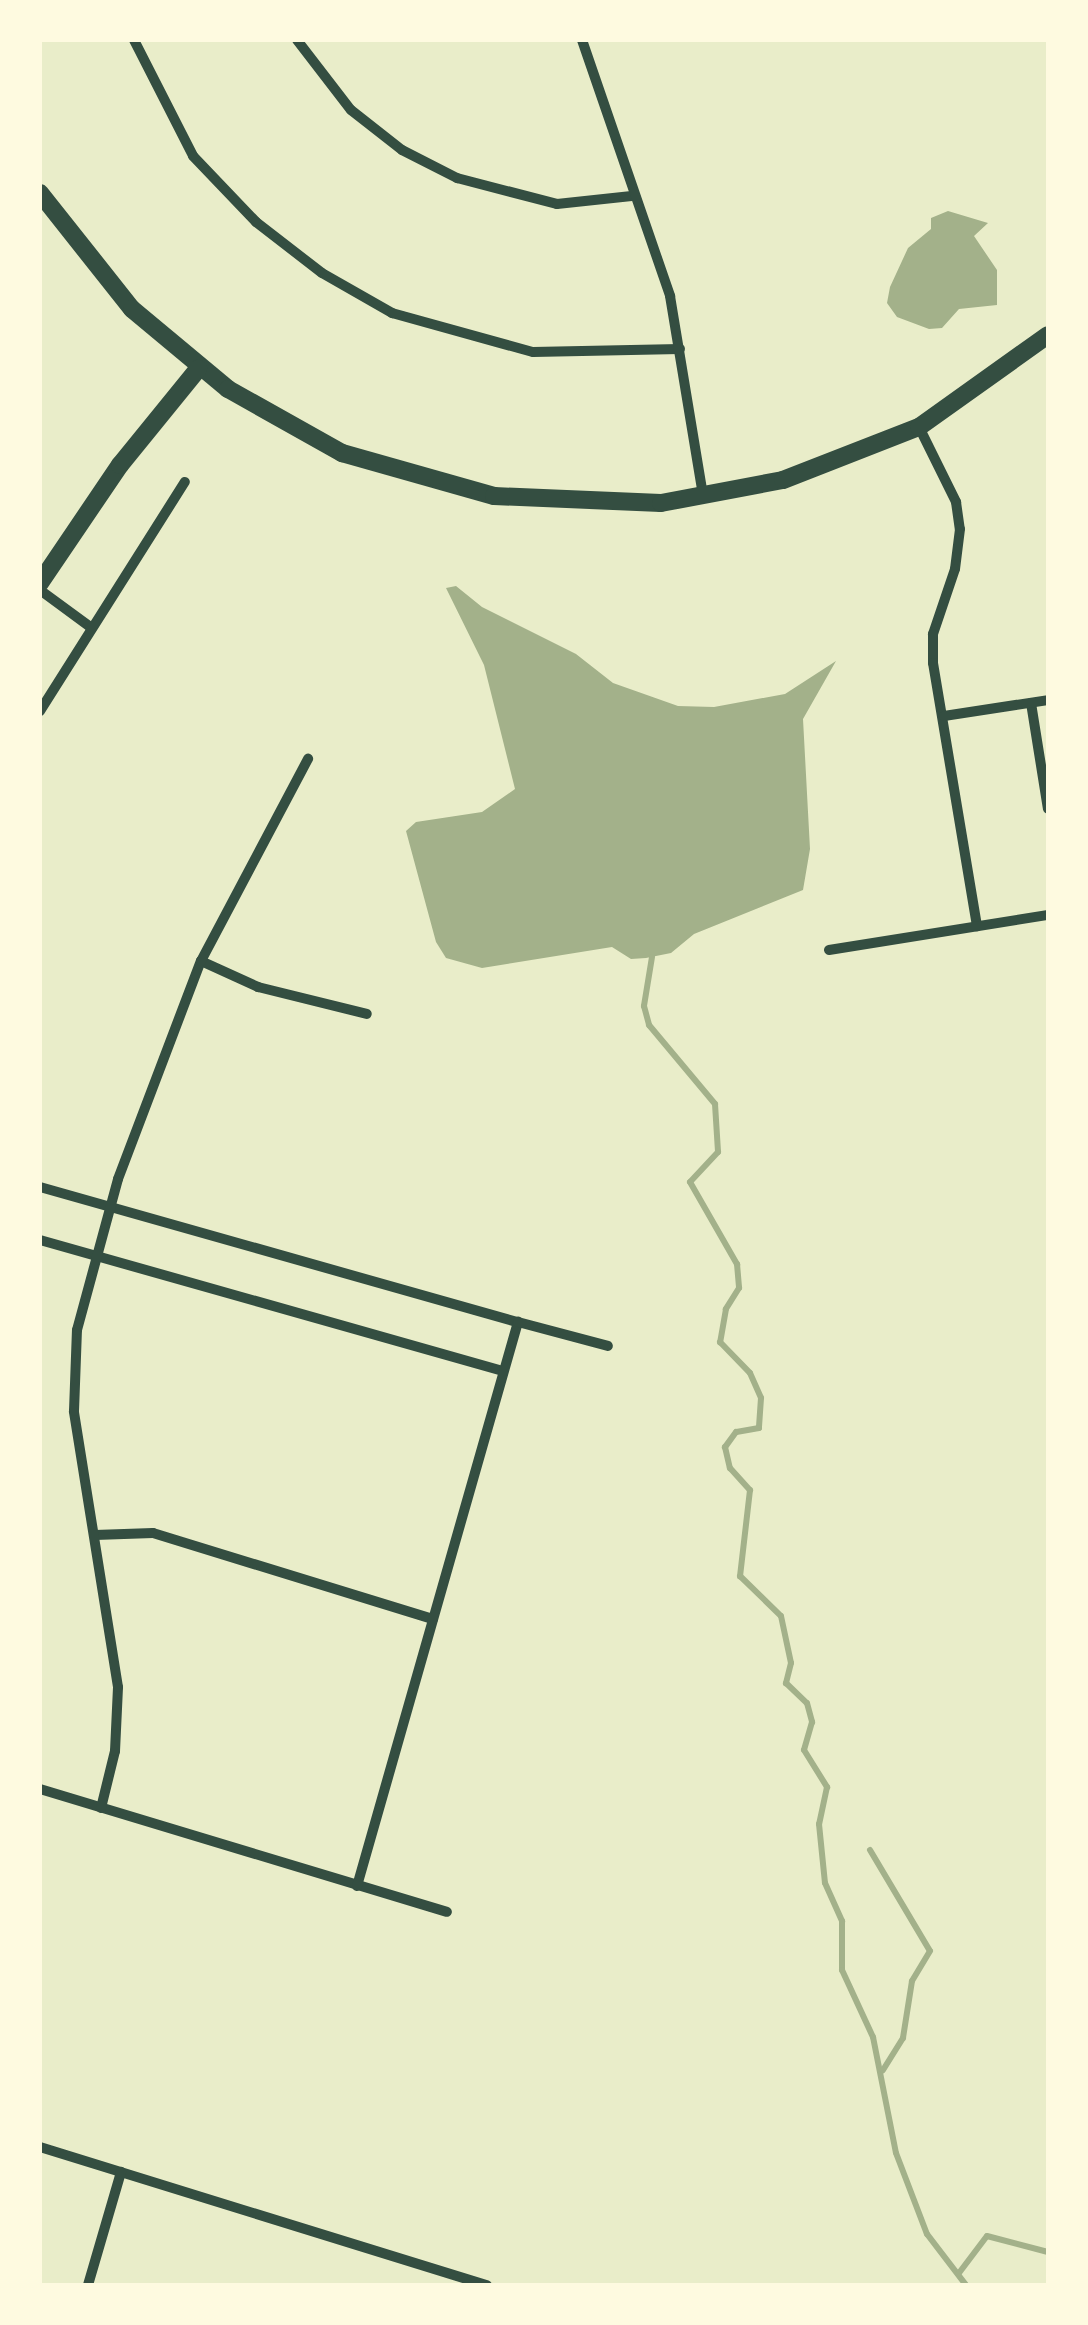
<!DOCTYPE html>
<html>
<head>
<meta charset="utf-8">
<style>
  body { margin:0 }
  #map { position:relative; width:1088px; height:2325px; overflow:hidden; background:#e9edc9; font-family:"Space Grotesk",sans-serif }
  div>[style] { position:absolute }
  .water>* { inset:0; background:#a3b18a }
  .stream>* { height:6px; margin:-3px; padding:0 3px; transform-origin:3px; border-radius:3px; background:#a3b18a }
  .minor>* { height:10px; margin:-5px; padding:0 5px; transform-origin:5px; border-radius:5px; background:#344e41 }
  .tertiary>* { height:18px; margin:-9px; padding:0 9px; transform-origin:9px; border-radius:9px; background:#344e41 }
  span { translate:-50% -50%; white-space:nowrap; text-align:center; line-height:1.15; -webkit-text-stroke:8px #fefae0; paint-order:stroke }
  .frame { position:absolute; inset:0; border:42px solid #fefae0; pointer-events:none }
</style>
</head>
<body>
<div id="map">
  <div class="water">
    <div style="clip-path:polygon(948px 211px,988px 223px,974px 236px,997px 270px,997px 305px,959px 309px,942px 328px,929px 329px,897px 317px,887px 303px,890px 287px,908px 248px,931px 229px,931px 218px)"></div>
    <div style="clip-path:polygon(456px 586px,482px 607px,576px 654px,613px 683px,678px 706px,714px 707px,785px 694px,836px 661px,803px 719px,810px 849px,803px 890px,694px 934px,671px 953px,646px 958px,631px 959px,612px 947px,482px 968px,446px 958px,436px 942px,406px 831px,416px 822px,482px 812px,515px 789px,484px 665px,446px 588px)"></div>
  </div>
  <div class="stream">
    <div style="left:652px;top:957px;width:50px;rotate:99.3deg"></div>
    <div style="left:644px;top:1006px;width:20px;rotate:75deg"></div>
    <div style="left:649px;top:1025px;width:103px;rotate:50.1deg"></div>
    <div style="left:715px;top:1104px;width:48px;rotate:86.4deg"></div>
    <div style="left:718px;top:1152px;width:41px;rotate:133deg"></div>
    <div style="left:690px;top:1182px;width:95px;rotate:60.2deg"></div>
    <div style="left:737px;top:1264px;width:24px;rotate:85deg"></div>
    <div style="left:739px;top:1288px;width:25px;rotate:122deg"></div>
    <div style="left:726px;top:1309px;width:34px;rotate:100deg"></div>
    <div style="left:720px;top:1342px;width:43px;rotate:45.9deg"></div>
    <div style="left:750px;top:1373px;width:27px;rotate:66deg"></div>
    <div style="left:761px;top:1398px;width:30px;rotate:94deg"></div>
    <div style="left:759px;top:1428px;width:23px;rotate:170deg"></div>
    <div style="left:736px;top:1432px;width:19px;rotate:126deg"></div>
    <div style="left:725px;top:1447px;width:22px;rotate:77deg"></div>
    <div style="left:730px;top:1468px;width:30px;rotate:48deg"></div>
    <div style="left:750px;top:1490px;width:87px;rotate:96.6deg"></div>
    <div style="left:740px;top:1576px;width:57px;rotate:44.3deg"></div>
    <div style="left:781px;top:1616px;width:48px;rotate:78deg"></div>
    <div style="left:791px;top:1663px;width:21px;rotate:104deg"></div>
    <div style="left:786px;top:1683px;width:29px;rotate:44deg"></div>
    <div style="left:807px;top:1703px;width:20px;rotate:75deg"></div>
    <div style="left:812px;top:1722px;width:29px;rotate:106deg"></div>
    <div style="left:804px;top:1750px;width:44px;rotate:58.1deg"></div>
    <div style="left:827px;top:1787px;width:38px;rotate:102deg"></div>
    <div style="left:819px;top:1824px;width:59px;rotate:84.2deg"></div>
    <div style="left:825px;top:1883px;width:42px;rotate:65.9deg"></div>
    <div style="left:842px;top:1921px;width:49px;rotate:90deg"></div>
    <div style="left:842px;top:1970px;width:74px;rotate:65.2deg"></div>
    <div style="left:873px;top:2037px;width:118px;rotate:78.8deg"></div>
    <div style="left:896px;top:2153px;width:87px;rotate:69.1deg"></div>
    <div style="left:927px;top:2234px;width:64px;rotate:52.6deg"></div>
    <div style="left:870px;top:1850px;width:117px;rotate:59.3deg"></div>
    <div style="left:930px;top:1951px;width:35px;rotate:121deg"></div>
    <div style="left:912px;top:1981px;width:58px;rotate:99deg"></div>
    <div style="left:903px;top:2038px;width:38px;rotate:122deg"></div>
    <div style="left:959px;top:2273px;width:46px;rotate:-52.9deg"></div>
    <div style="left:987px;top:2236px;width:63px;rotate:14.7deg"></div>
  </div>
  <div class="minor">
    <div style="left:134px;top:40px;width:130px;rotate:63deg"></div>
    <div style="left:193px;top:156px;width:91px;rotate:46.3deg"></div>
    <div style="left:256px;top:222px;width:83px;rotate:37.7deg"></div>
    <div style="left:322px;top:273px;width:81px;rotate:29.7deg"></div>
    <div style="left:392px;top:313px;width:146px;rotate:15.5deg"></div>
    <div style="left:533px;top:352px;width:147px;rotate:-1.2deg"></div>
    <div style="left:297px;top:40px;width:88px;rotate:52.4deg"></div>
    <div style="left:351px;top:110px;width:65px;rotate:38.1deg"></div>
    <div style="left:402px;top:150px;width:62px;rotate:27deg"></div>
    <div style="left:457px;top:178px;width:103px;rotate:14.6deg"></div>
    <div style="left:557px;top:204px;width:75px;rotate:-6.1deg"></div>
    <div style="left:582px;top:40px;width:271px;rotate:71deg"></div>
    <div style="left:670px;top:296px;width:203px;rotate:80.6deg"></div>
    <div style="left:919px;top:427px;width:84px;rotate:63.7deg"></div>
    <div style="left:956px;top:502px;width:27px;rotate:82deg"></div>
    <div style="left:960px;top:529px;width:40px;rotate:97.1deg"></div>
    <div style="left:955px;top:569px;width:69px;rotate:108.7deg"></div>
    <div style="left:933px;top:634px;width:29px;rotate:90deg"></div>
    <div style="left:933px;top:663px;width:267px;rotate:80.5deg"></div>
    <div style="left:40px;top:590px;width:61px;rotate:36.3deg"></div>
    <div style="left:1031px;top:703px;width:107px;rotate:80.9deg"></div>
    <div style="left:40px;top:711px;width:271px;rotate:-57.7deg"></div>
    <div style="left:944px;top:716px;width:105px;rotate:-8.7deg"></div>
    <div style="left:829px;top:950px;width:222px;rotate:-9.1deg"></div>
    <div style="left:201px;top:961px;width:63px;rotate:24.5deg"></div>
    <div style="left:258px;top:987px;width:112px;rotate:13.9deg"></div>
    <div style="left:40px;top:1187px;width:497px;rotate:15.8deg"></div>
    <div style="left:40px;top:1240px;width:481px;rotate:15.8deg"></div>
    <div style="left:95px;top:1535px;width:58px;rotate:-2deg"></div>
    <div style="left:153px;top:1533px;width:293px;rotate:17.1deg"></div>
    <div style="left:40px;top:1789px;width:425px;rotate:16.8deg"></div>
    <div style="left:101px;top:1808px;width:59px;rotate:-76.2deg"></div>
    <div style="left:115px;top:1751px;width:64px;rotate:-87.3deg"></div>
    <div style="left:118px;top:1687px;width:279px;rotate:-99.1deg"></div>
    <div style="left:74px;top:1411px;width:81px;rotate:-87.9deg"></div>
    <div style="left:77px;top:1330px;width:156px;rotate:-74.8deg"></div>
    <div style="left:118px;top:1179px;width:233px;rotate:-69.2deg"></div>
    <div style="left:201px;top:961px;width:229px;rotate:-62.1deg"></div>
    <div style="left:357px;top:1886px;width:587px;rotate:-74.07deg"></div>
    <div style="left:518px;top:1322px;width:93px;rotate:14.9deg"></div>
    <div style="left:40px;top:2147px;width:468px;rotate:17.2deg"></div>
    <div style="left:88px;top:2285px;width:118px;rotate:-73.7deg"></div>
  </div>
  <div class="tertiary">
    <div style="left:40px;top:193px;width:148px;rotate:51.6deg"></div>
    <div style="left:132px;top:309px;width:125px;rotate:39.8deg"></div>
    <div style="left:228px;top:389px;width:131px;rotate:29.3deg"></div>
    <div style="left:342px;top:453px;width:158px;rotate:15.8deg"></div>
    <div style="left:494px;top:496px;width:167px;rotate:2.4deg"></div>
    <div style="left:661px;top:503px;width:124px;rotate:-10.7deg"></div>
    <div style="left:783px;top:480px;width:146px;rotate:-21.3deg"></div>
    <div style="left:919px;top:427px;width:158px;rotate:-35.5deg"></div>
    <div style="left:40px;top:583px;width:143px;rotate:-55.9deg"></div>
    <div style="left:120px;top:465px;width:124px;rotate:-50.9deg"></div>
  </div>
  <div class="frame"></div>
</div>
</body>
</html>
